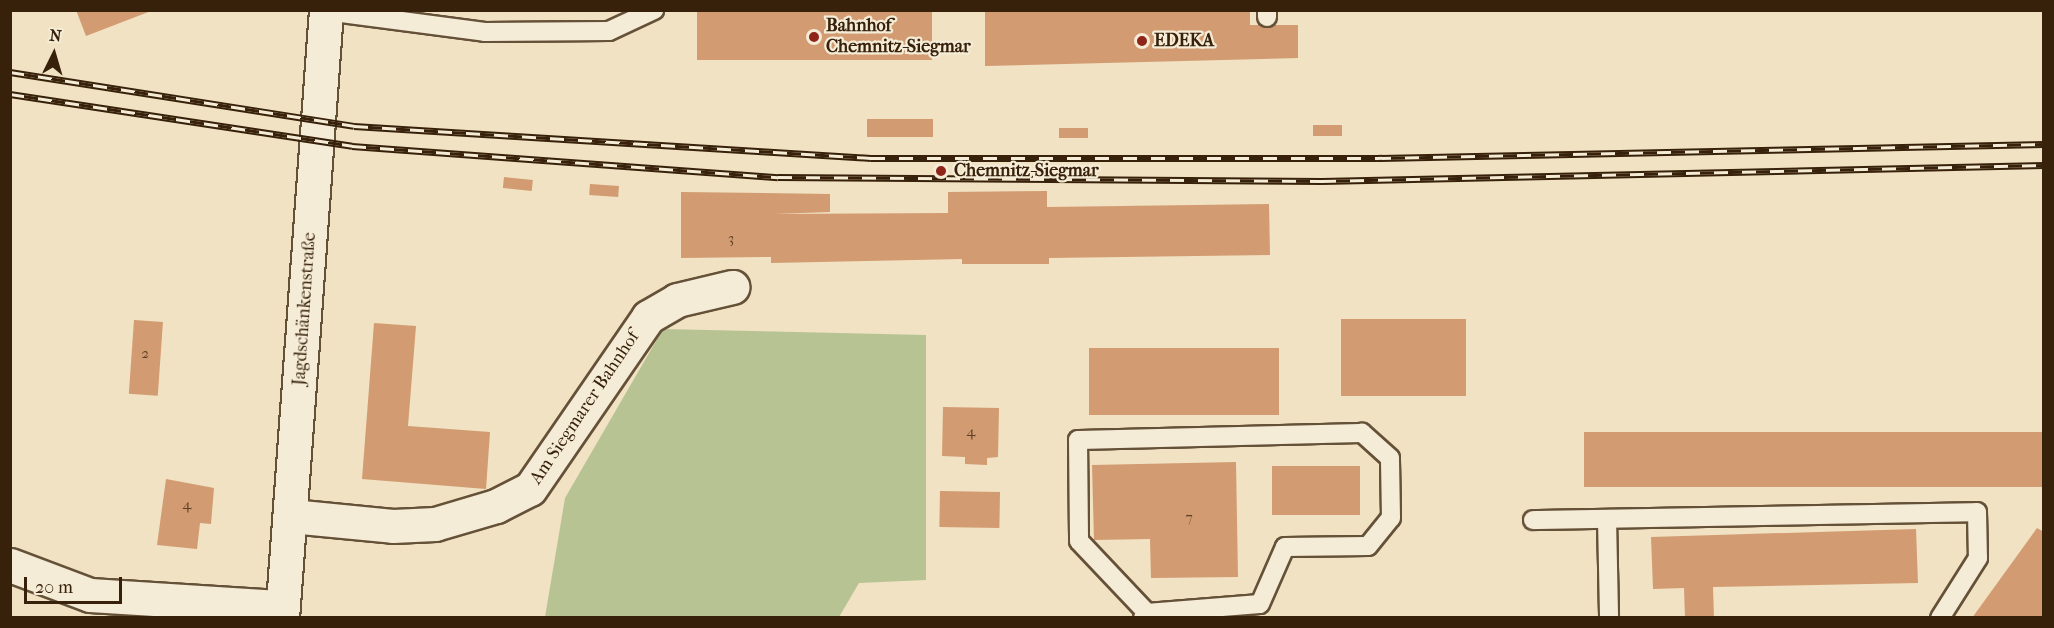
<!DOCTYPE html>
<html>
<head>
<meta charset="utf-8">
<style>
  body { margin:0 }
  #map { position:relative; width:2054px; height:628px; overflow:hidden; background:#f0e2c2; font-family:"IM FELL French Canon",serif }
  div>[style] { position:absolute }
  .green>* { inset:0; background:#b8c394 }
  .building>* { inset:0; background:#d29b72; transform-origin:0 0 }
  .roads { filter:drop-shadow(2px 0 #655138) drop-shadow(-2px 0 #655138) drop-shadow(0 2px #655138) drop-shadow(0 -2px #655138) }
  .lane>* { height:18px; margin:-9px; padding:0 9px; transform-origin:9px; border-radius:9px; background:#f5ecd7 }
  .street>* { height:33px; margin:-16.5px; padding:0 16.5px; transform-origin:16.5px; border-radius:16.5px; background:#f5ecd7 }
  .secondary>* { height:33px; margin:-16.5px; padding:0 16.5px; transform-origin:16.5px; border-radius:16.5px; background:#f5ecd7 }
  .rail>* { height:7px; margin-top:-3.5px; transform-origin:0; background:repeating-linear-gradient(90deg,#f5ecd7 0 14px,#37210a 0 28px); box-sizing:border-box; border-block:2px solid #37210a }
  .dots>* { width:16px; height:16px; translate:-50% -50%; box-sizing:border-box; border:3px solid #f5ecd7; border-radius:50% }
  span { translate:-50% -50%; white-space:nowrap; text-align:center; line-height:1.15; -webkit-text-stroke:4.5px #f5ecd7; paint-order:stroke }
  .number-label { font-size:15px; color:#5e4024 }
  .number-label span { -webkit-text-stroke-width:0 }
  .poi-label { font-size:18px; color:#37210a; font-weight:700 }
  .left { translate:0 -50%; text-align:left }
  .street-label { font-size:18px; color:#37210a }
  .frame { position:absolute; inset:0; border:12px solid #37210a; pointer-events:none }
  .north { position:absolute; left:24px; top:24px; width:60px; height:60px; -webkit-text-stroke:4px #f5ecd7; paint-order:stroke; rotate:5deg; font-size:16px; font-weight:700; line-height:24px; text-align:center; color:#37210a }
  .north::after { content:''; display:block; margin:auto; width:21px; height:27px; background:#37210a; clip-path:polygon(50% 0,100% 100%,50% 72%,0 100%) }
  .scale { position:absolute; left:24px; top:577px; width:98px; height:27px; box-sizing:border-box; border:3px solid #37210a; border-top:0; padding-left:8px; font-size:18px; line-height:21px; white-space:nowrap; color:#37210a; -webkit-text-stroke:4px #f5ecd7; paint-order:stroke }
</style>
</head>
<body>
<div id="map">
  <div class="green">
    <div style="clip-path:polygon(663px 329px,926px 335px,926px 580px,859px 583px,839px 617px,545px 617px,565px 498px)"></div>
  </div>
  <div class="building">
    <div style="clip-path:polygon(76px 10px,151px 10px,151px 11px,86px 36px)"></div>
    <div style="left:697px;top:10px;width:235px;height:50px"></div>
    <div style="clip-path:polygon(985px 10px,1250px 10px,1250px 25px,1298px 25px,1298px 58px,985px 66px)"></div>
    <div style="left:867px;top:119px;width:66px;height:18px"></div>
    <div style="left:1342px;top:125px;width:11px;height:29px;rotate:90deg"></div>
    <div style="left:1059px;top:128px;width:29px;height:10px"></div>
    <div style="left:504px;top:177px;width:29px;height:11px;rotate:6deg"></div>
    <div style="left:590px;top:184px;width:29px;height:11px;rotate:4deg"></div>
    <div style="clip-path:polygon(1047px 191px,1047px 207px,1269px 204px,1270px 255px,1049px 258px,1049px 264px,962px 264px,962px 259px,771px 263px,771px 257px,681px 258px,681px 192px,830px 194px,830px 212px,774px 214px,948px 213px,948px 192px)"></div>
    <div style="left:1341px;top:319px;width:125px;height:77px"></div>
    <div style="left:134px;top:320px;width:29px;height:74px;rotate:4deg"></div>
    <div style="clip-path:polygon(374px 323px,416px 326px,408px 426px,490px 432px,486px 489px,362px 479px)"></div>
    <div style="left:1279px;top:348px;width:67px;height:190px;rotate:90deg"></div>
    <div style="clip-path:polygon(943px 407px,999px 408px,998px 457px,987px 458px,987px 465px,965px 464px,965px 457px,942px 456px)"></div>
    <div style="left:2044px;top:432px;width:55px;height:460px;rotate:90deg"></div>
    <div style="clip-path:polygon(1236px 462px,1238px 577px,1151px 578px,1150px 539px,1094px 540px,1092px 465px)"></div>
    <div style="left:1272px;top:466px;width:88px;height:49px"></div>
    <div style="clip-path:polygon(166px 479px,214px 488px,211px 524px,200px 523px,197px 549px,157px 545px)"></div>
    <div style="left:940px;top:491px;width:60px;height:36px;rotate:1deg"></div>
    <div style="clip-path:polygon(2037px 528px,2044px 532px,2043px 618px,1972px 618px)"></div>
    <div style="clip-path:polygon(1916px 529px,1918px 583px,1713px 587px,1714px 618px,1685px 618px,1684px 588px,1653px 589px,1651px 537px)"></div>
  </div>
  <div class="roads">
    <div class="lane">
      <div style="left:1267px;top:10px;width:7px;rotate:90deg"></div>
      <div style="left:326px;top:11px;width:160px;rotate:7.5deg"></div>
      <div style="left:485px;top:32px;width:124px;rotate:-0.5deg"></div>
      <div style="left:609px;top:31px;width:50px;rotate:-25deg"></div>
      <div style="left:1607px;top:519px;width:99px;rotate:88.8deg"></div>
      <div style="left:1533px;top:520px;width:444px;rotate:-1deg"></div>
      <div style="left:1977px;top:512px;width:46px;rotate:88.8deg"></div>
      <div style="left:1978px;top:558px;width:71px;rotate:122.3deg"></div>
      <div style="left:1143px;top:618px;width:6px;rotate:-51deg"></div>
      <div style="left:1147px;top:613px;width:113px;rotate:-4.6deg"></div>
      <div style="left:1260px;top:604px;width:62px;rotate:-66.3deg"></div>
      <div style="left:1285px;top:547px;width:83px;rotate:-0.7deg"></div>
      <div style="left:1368px;top:546px;width:36px;rotate:-51deg"></div>
      <div style="left:1391px;top:518px;width:60px;rotate:-91deg"></div>
      <div style="left:1390px;top:458px;width:38px;rotate:-138deg"></div>
      <div style="left:1362px;top:433px;width:284px;rotate:178.6deg"></div>
      <div style="left:1078px;top:440px;width:101px;rotate:89.4deg"></div>
      <div style="left:1079px;top:541px;width:99px;rotate:46.6deg"></div>
    </div>
    <div class="street">
      <div style="left:291px;top:516px;width:102px;rotate:5.6deg"></div>
      <div style="left:393px;top:526px;width:42px;rotate:-2.7deg"></div>
      <div style="left:435px;top:524px;width:64px;rotate:-16.4deg"></div>
      <div style="left:496px;top:506px;width:38px;rotate:-27deg"></div>
      <div style="left:530px;top:489px;width:209px;rotate:-55.5deg"></div>
      <div style="left:648px;top:317px;width:34px;rotate:-30deg"></div>
      <div style="left:677px;top:300px;width:57px;rotate:-13.3deg"></div>
      <div style="left:10px;top:565px;width:85px;rotate:20.6deg"></div>
      <div style="left:90px;top:595px;width:193px;rotate:3.6deg"></div>
    </div>
    <div class="secondary">
      <div style="left:282px;top:618px;width:610px;rotate:-85.86deg"></div>
    </div>
  </div>
  <div class="rail">
    <div style="left:10px;top:72px;width:348px;rotate:8.9deg"></div>
    <div style="left:354px;top:126px;width:518px;rotate:3.54deg"></div>
    <div style="left:871px;top:158px;width:506px"></div>
    <div style="left:1377px;top:158px;width:667px;rotate:-1.2deg"></div>
    <div style="left:10px;top:94px;width:346px;rotate:8.6deg"></div>
    <div style="left:352px;top:146px;width:427px;rotate:4.2deg"></div>
    <div style="left:778px;top:177px;width:544px;rotate:0.42deg"></div>
    <div style="left:1322px;top:181px;width:722px;rotate:-1.27deg"></div>
  </div>
  <div class="dots">
    <div style="left:814px;top:37px;background:#8f2418"></div>
    <div style="left:1142px;top:41px;background:#8f2418"></div>
    <div style="left:941px;top:171px;background:#8f2418"></div>
  </div>
  <div class="number-label">
    <span style="left:731px;top:239px">3</span>
    <span style="left:145px;top:354px">2</span>
    <span style="left:971px;top:432px">4</span>
    <span style="left:187px;top:505px">4</span>
    <span style="left:1189px;top:518px">7</span>
  </div>
  <div class="poi-label">
    <span class="left" style="left:826px;top:37px">Bahnhof<br>Chemnitz-Siegmar</span>
    <span class="left" style="left:1154px;top:41px">EDEKA</span>
    <span class="left" style="left:954px;top:171px">Chemnitz-Siegmar</span>
  </div>
  <div class="street-label">
    <span style="left:305px;top:309px;rotate:-86deg">Jagdschänkenstraße</span>
    <span style="left:585px;top:408px;rotate:-56deg">Am Siegmarer Bahnhof</span>
  </div>
  <div class="frame"></div>
  <div class="north">N</div>
  <div class="scale">20 m</div>
</div>
</body>
</html>
